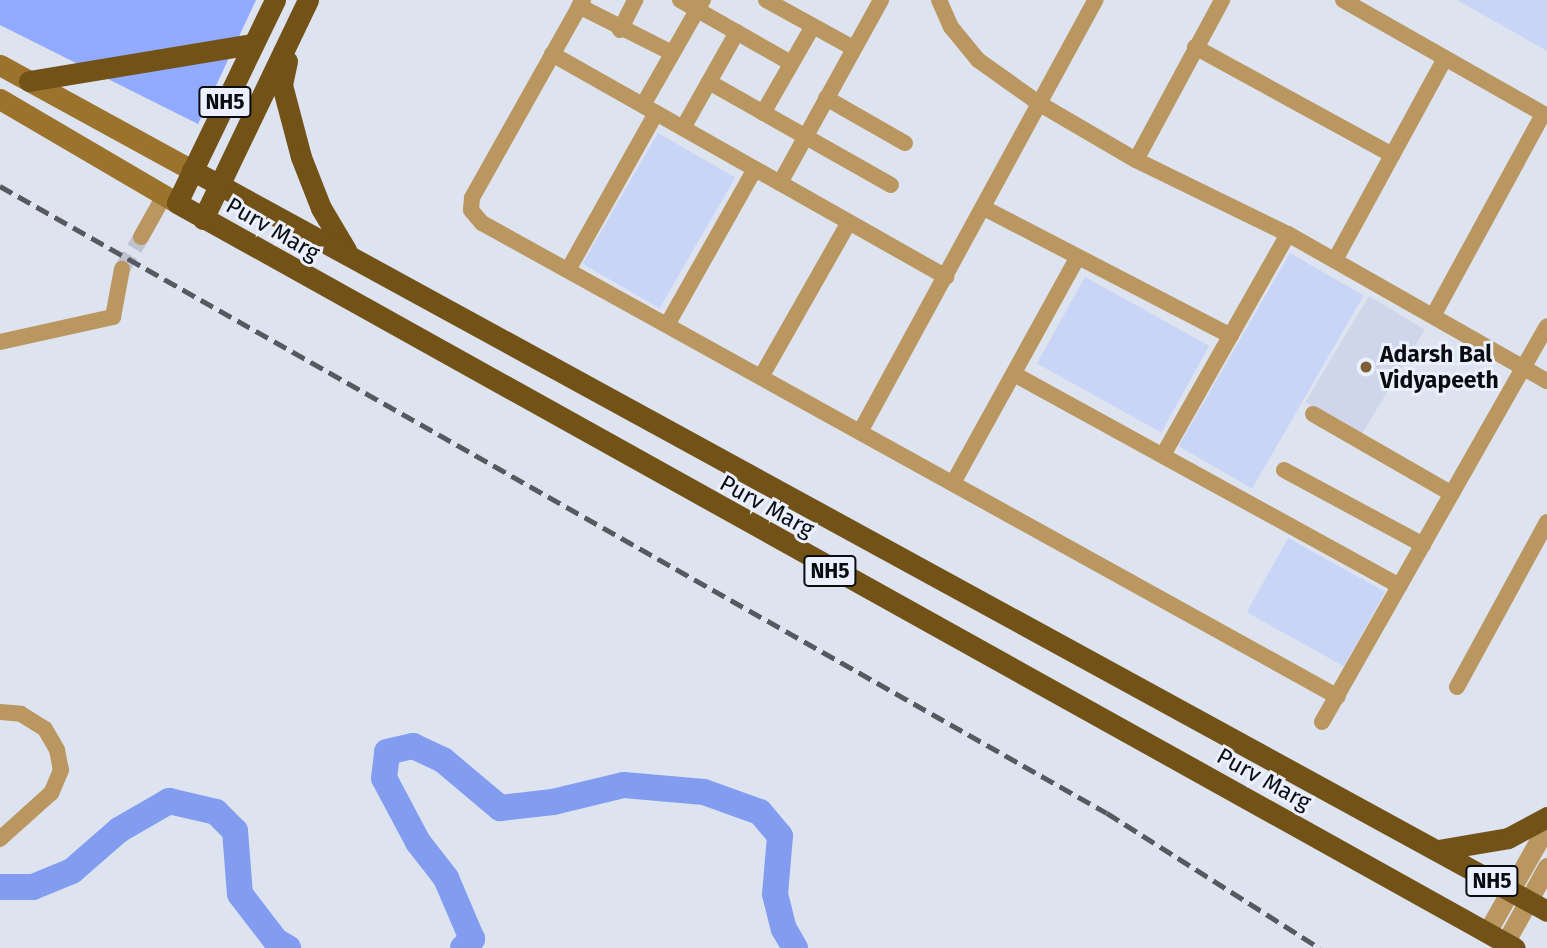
<!DOCTYPE html>
<html>
<head>
<meta charset="utf-8">
<style>
  body { margin:0 }
  #map { position:relative; width:1547px; height:948px; overflow:hidden; background:#dee3f0; font-family:"Fira Sans",sans-serif }
  div>[style] { position:absolute }
  .built>* { inset:0; background:#cfd6ea; transform-origin:0 0 }
  .green>* { inset:0; background:#c9d5f6; transform-origin:0 0 }
  .forest>* { inset:0; background:#90abff }
  .river>* { height:26px; margin:-13px; padding:0 13px; transform-origin:13px; border-radius:13px; background:#829df0 }
  .minor-tunnel>* { height:16px; margin-top:-8px; transform-origin:0; background:repeating-linear-gradient(90deg,#bec3ce 0 16px,transparent 0 24px) }
  .minor>* { height:16px; margin:-8px; padding:0 8px; transform-origin:8px; border-radius:8px; background:#ba9760 }
  .tertiary>* { height:19px; margin:-9.5px; padding:0 9.5px; transform-origin:9.5px; border-radius:9.5px; background:#ba9760 }
  .secondary>* { height:21px; margin:-10.5px; padding:0 10.5px; transform-origin:10.5px; border-radius:10.5px; background:#9c732c }
  .trunk>* { height:21px; margin:-10.5px; padding:0 10.5px; transform-origin:10.5px; border-radius:10.5px; background:#735218 }
  .rail>* { height:4.5px; margin-top:-2.25px; transform-origin:0; background:repeating-linear-gradient(90deg,#565960 0 14px,transparent 0 21px) }
  .dots>* { width:19px; height:19px; translate:-50% -50%; box-sizing:border-box; border:4px solid #ebf0fe; border-radius:50% }
  span { translate:-50% -50%; white-space:nowrap; text-align:center; line-height:1.15; -webkit-text-stroke:6px #ebf0fe; paint-order:stroke }
  .shield-label span { padding:2px 5px; background:#ebf0fe; border:2px solid; border-radius:5px; -webkit-text-stroke-width:0 }
  .shield-label { font-size:21px; color:#0a0c10; font-weight:700 }
  .street-label { font-size:23px; color:#0a0c10 }
  .poi-label { font-size:23px; color:#0a0c10; font-weight:700 }
  .left { translate:0 -50%; text-align:left }
</style>
</head>
<body>
<div id="map">
  <div class="built">
    <div style="left:1369px;top:296px;width:65px;height:124px;rotate:31deg"></div>
  </div>
  <div class="green">
    <div style="clip-path:polygon(1457px 0,1547px 0,1547px 51px)"></div>
    <div style="left:658px;top:133px;width:89px;height:151px;rotate:30deg"></div>
    <div style="left:1290px;top:253px;width:85px;height:223px;rotate:30deg"></div>
    <div style="left:1085px;top:277px;width:142px;height:99px;rotate:29deg"></div>
    <div style="left:1288px;top:538px;width:111px;height:85px;rotate:29deg"></div>
  </div>
  <div class="forest">
    <div style="clip-path:polygon(0 0,256px 0,198px 124px,0 25px)"></div>
  </div>
  <div class="river">
    <div style="left:0;top:887px;width:33px"></div>
    <div style="left:33px;top:887px;width:42px;rotate:-22.3deg"></div>
    <div style="left:72px;top:871px;width:62px;rotate:-41.1deg"></div>
    <div style="left:119px;top:830px;width:58px;rotate:-30.1deg"></div>
    <div style="left:169px;top:801px;width:48px;rotate:13.2deg"></div>
    <div style="left:216px;top:812px;width:27px;rotate:45deg"></div>
    <div style="left:235px;top:831px;width:63px;rotate:85.5deg"></div>
    <div style="left:240px;top:894px;width:59px;rotate:52.5deg"></div>
    <div style="left:276px;top:941px;width:14px;rotate:30deg"></div>
    <div style="left:463px;top:948px;width:13px;rotate:-45deg"></div>
    <div style="left:472px;top:939px;width:66px;rotate:-113.1deg"></div>
    <div style="left:446px;top:878px;width:46px;rotate:-127.9deg"></div>
    <div style="left:418px;top:842px;width:72px;rotate:-118deg"></div>
    <div style="left:384px;top:778px;width:26px;rotate:-83deg"></div>
    <div style="left:387px;top:752px;width:27px;rotate:-13deg"></div>
    <div style="left:413px;top:746px;width:33px;rotate:25deg"></div>
    <div style="left:443px;top:760px;width:75px;rotate:40.1deg"></div>
    <div style="left:500px;top:808px;width:53px;rotate:-6.5deg"></div>
    <div style="left:553px;top:802px;width:73px;rotate:-13.5deg"></div>
    <div style="left:624px;top:785px;width:80px;rotate:5deg"></div>
    <div style="left:704px;top:792px;width:59px;rotate:19.7deg"></div>
    <div style="left:760px;top:812px;width:31px;rotate:50deg"></div>
    <div style="left:780px;top:836px;width:58px;rotate:94.9deg"></div>
    <div style="left:775px;top:894px;width:36px;rotate:76deg"></div>
    <div style="left:784px;top:929px;width:22px;rotate:60deg"></div>
  </div>
  <div class="minor-tunnel">
    <div style="left:122px;top:269px;width:37px;rotate:-59deg"></div>
  </div>
  <div class="minor">
    <div style="left:583px;top:0;width:227px;rotate:119.3deg"></div>
    <div style="left:472px;top:198px;width:12px;rotate:95deg"></div>
    <div style="left:471px;top:210px;width:17px;rotate:50deg"></div>
    <div style="left:482px;top:223px;width:978px;rotate:28.97deg"></div>
    <div style="left:680px;top:0;width:128px;rotate:29.6deg"></div>
    <div style="left:766px;top:0;width:99px;rotate:28.9deg"></div>
    <div style="left:939px;top:0;width:30px;rotate:66deg"></div>
    <div style="left:951px;top:27px;width:43px;rotate:50.7deg"></div>
    <div style="left:978px;top:60px;width:76px;rotate:35.4deg"></div>
    <div style="left:1040px;top:104px;width:111px;rotate:30.3deg"></div>
    <div style="left:1136px;top:160px;width:169px;rotate:26deg"></div>
    <div style="left:1288px;top:234px;width:298px;rotate:29.6deg"></div>
    <div style="left:1343px;top:0;width:235px;rotate:29.6deg"></div>
    <div style="left:579px;top:6px;width:104px;rotate:26.8deg"></div>
    <div style="left:620px;top:30px;width:34px;rotate:-63deg"></div>
    <div style="left:1195px;top:47px;width:225px;rotate:28.7deg"></div>
    <div style="left:552px;top:54px;width:453px;rotate:29.5deg"></div>
    <div style="left:709px;top:82px;width:209px;rotate:29.5deg"></div>
    <div style="left:826px;top:98px;width:91px;rotate:29.7deg"></div>
    <div style="left:643px;top:105px;width:121px;rotate:-60.3deg"></div>
    <div style="left:763px;top:113px;width:100px;rotate:-60.1deg"></div>
    <div style="left:683px;top:128px;width:110px;rotate:-60.6deg"></div>
    <div style="left:1136px;top:160px;width:182px;rotate:-61.7deg"></div>
    <div style="left:780px;top:183px;width:209px;rotate:-61.1deg"></div>
    <div style="left:984px;top:208px;width:278px;rotate:27.4deg"></div>
    <div style="left:141px;top:237px;width:47px;rotate:-60.7deg"></div>
    <div style="left:1335px;top:260px;width:230px;rotate:-61.4deg"></div>
    <div style="left:568px;top:270px;width:180px;rotate:-60.7deg"></div>
    <div style="left:1433px;top:316px;width:230px;rotate:-61.4deg"></div>
    <div style="left:667px;top:325px;width:179px;rotate:-60.6deg"></div>
    <div style="left:0;top:342px;width:116px;rotate:-12.5deg"></div>
    <div style="left:113px;top:317px;width:49px;rotate:-79.4deg"></div>
    <div style="left:1014px;top:374px;width:440px;rotate:28.8deg"></div>
    <div style="left:761px;top:377px;width:178px;rotate:-60.4deg"></div>
    <div style="left:1313px;top:414px;width:160px;rotate:29.9deg"></div>
    <div style="left:860px;top:432px;width:492px;rotate:-61.4deg"></div>
    <div style="left:1163px;top:455px;width:254px;rotate:-60.5deg"></div>
    <div style="left:1284px;top:470px;width:158px;rotate:28.3deg"></div>
    <div style="left:953px;top:483px;width:258px;rotate:-61.1deg"></div>
    <div style="left:1457px;top:687px;width:188px;rotate:-61.4deg"></div>
    <div style="left:0;top:712px;width:21px;rotate:5deg"></div>
    <div style="left:21px;top:714px;width:28px;rotate:32deg"></div>
    <div style="left:45px;top:729px;width:24px;rotate:60deg"></div>
    <div style="left:57px;top:750px;width:20px;rotate:79deg"></div>
    <div style="left:61px;top:770px;width:25px;rotate:113deg"></div>
    <div style="left:51px;top:793px;width:69px;rotate:138deg"></div>
    <div style="left:1322px;top:722px;width:455px;rotate:-60.4deg"></div>
  </div>
  <div class="tertiary">
    <div style="left:1487px;top:932px;width:122px;rotate:-60.5deg"></div>
    <div style="left:1505px;top:943px;width:87px;rotate:-61.1deg"></div>
  </div>
  <div class="secondary">
    <div style="left:0;top:65px;width:219px;rotate:28.7deg"></div>
    <div style="left:0;top:99px;width:205px;rotate:30.4deg"></div>
  </div>
  <div class="trunk">
    <div style="left:275px;top:0;width:225px;rotate:115.8deg"></div>
    <div style="left:177px;top:203px;width:1531px;rotate:29.11deg"></div>
    <div style="left:287px;top:61px;width:25px;rotate:102deg"></div>
    <div style="left:282px;top:85px;width:74px;rotate:75.2deg"></div>
    <div style="left:301px;top:157px;width:55px;rotate:68.6deg"></div>
    <div style="left:321px;top:208px;width:49px;rotate:59.2deg"></div>
    <div style="left:29px;top:81px;width:227px;rotate:-9.4deg"></div>
    <div style="left:192px;top:170px;width:1544px;rotate:28.67deg"></div>
    <div style="left:203px;top:219px;width:243px;rotate:-64.4deg"></div>
    <div style="left:1438px;top:850px;width:71px;rotate:-9.7deg"></div>
    <div style="left:1508px;top:838px;width:44px;rotate:-28.3deg"></div>
  </div>
  <div class="rail">
    <div style="left:0;top:186px;width:1272px;rotate:29.53deg"></div>
    <div style="left:1107px;top:813px;width:252px;rotate:32.4deg"></div>
  </div>
  <div class="dots">
    <div style="left:1366px;top:367px;background:#7d6134"></div>
  </div>
  <div class="shield-label">
    <span style="left:225px;top:102px">NH5</span>
    <span style="left:830px;top:571px">NH5</span>
    <span style="left:1492px;top:881px">NH5</span>
  </div>
  <div class="street-label">
    <span style="left:273px;top:229px;rotate:30deg">Purv Marg</span>
    <span style="left:767px;top:506px;rotate:29deg">Purv Marg</span>
    <span style="left:1264px;top:779px;rotate:29deg">Purv Marg</span>
  </div>
  <div class="poi-label">
    <span class="left" style="left:1380px;top:367px">Adarsh Bal<br>Vidyapeeth</span>
  </div>
</div>
</body>
</html>
